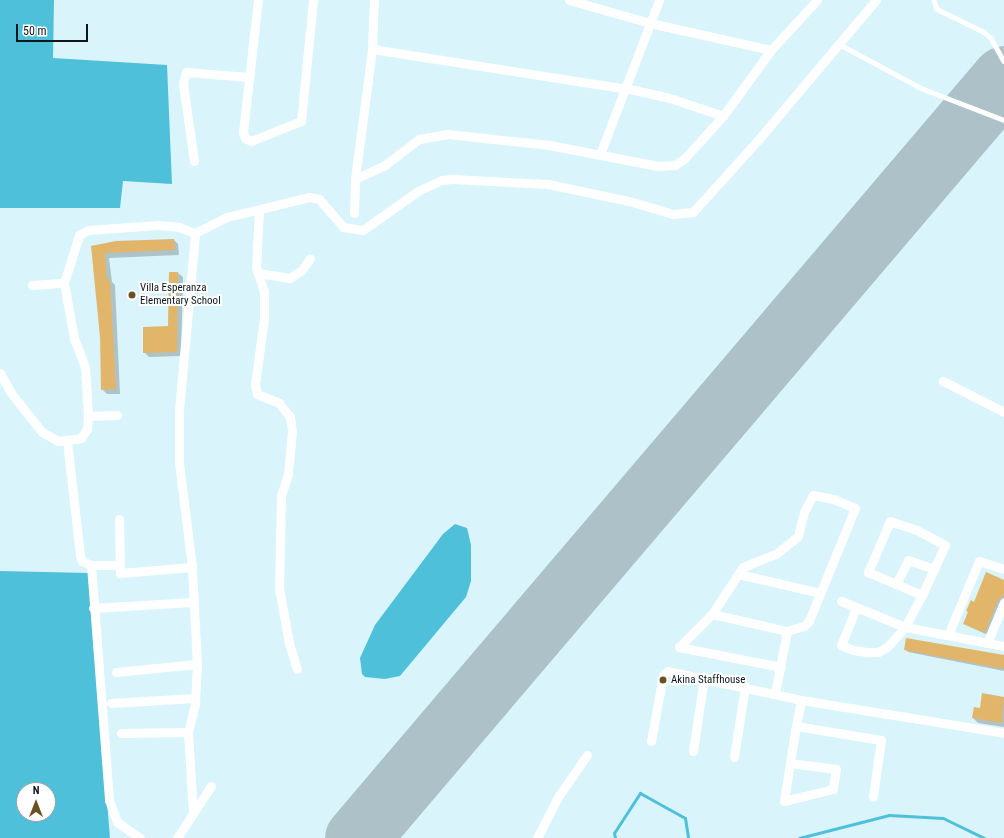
<!DOCTYPE html>
<html>
<head>
<meta charset="utf-8">
<style>
  body { margin:0 }
  #map { position:relative; width:1004px; height:838px; overflow:hidden; background:#d9f4fb; font-family:"Roboto Condensed",sans-serif }
  div>[style] { position:absolute }
  .water>* { inset:0; background:#4fc0d9 }
  .shadow>* { inset:0; background:#0003 }
  .stream>* { height:3px; margin:-1.5px; padding:0 1.5px; transform-origin:1.5px; border-radius:1.5px; background:#4fc0d9 }
  .taxiway>* { height:26px; margin:-13px; padding:0 13px; transform-origin:13px; border-radius:13px; background:#acc2c8 }
  .runway>* { height:65px; margin:-32.5px; padding:0 32.5px; transform-origin:32.5px; border-radius:32.5px; background:#acc2c8 }
  .building>* { inset:0; background:#e1b66a }
  .service>* { height:4.5px; margin:-2.25px; padding:0 2.25px; transform-origin:2.25px; border-radius:2.25px; background:#fff }
  .minor>* { height:9px; margin:-4.5px; padding:0 4.5px; transform-origin:4.5px; border-radius:4.5px; background:#fff }
  .dots>* { width:11px; height:11px; translate:-50% -50%; box-sizing:border-box; border:2px solid #fff; border-radius:50% }
  span { translate:-50% -50%; white-space:nowrap; text-align:center; line-height:1.15; -webkit-text-stroke:4px #fff; paint-order:stroke }
  .poi-label { font-size:11px; color:#0e181b }
  .left { translate:0 -50%; text-align:left }
  .north { position:absolute; left:16px; top:782px; width:40px; height:40px; box-sizing:border-box; background:#fff; border:1px solid #9fa3a4; border-radius:50%; rotate:0deg; font-size:11px; font-weight:700; line-height:16px; text-align:center; color:#0e181b }
  .north::after { content:''; display:block; margin:auto; width:14px; height:18px; background:#6a5122; clip-path:polygon(50% 0,100% 100%,50% 72%,0 100%) }
  .scale { position:absolute; left:16px; top:24px; width:72px; height:18px; box-sizing:border-box; border:2px solid #0e181b; border-top:0; padding-left:5px; font-size:12px; line-height:14px; white-space:nowrap; color:#0e181b; -webkit-text-stroke:3px #fff; paint-order:stroke }
</style>
</head>
<body>
<div id="map">
  <div class="water">
    <div style="clip-path:polygon(0 0,54px 0,53px 58px,167px 65px,172px 184px,123px 181px,120px 208px,0 208px)"></div>
    <div style="clip-path:polygon(455px 524px,467px 528px,471px 545px,471px 581px,466px 597px,400px 676px,385px 679px,365px 677px,362px 674px,360px 658px,375px 625px,443px 534px)"></div>
    <div style="clip-path:polygon(evenodd,0 571px,88px 573px,110px 838px,0 838px,0 571px,24px 790px,48px 790px,48px 814px,24px 814px,24px 790px)"></div>
  </div>
  <div class="shadow">
    <div style="clip-path:polygon(174px 240px,178px 244px,179px 255px,109px 258px,112px 282px,115px 285px,120px 394px,107px 394px,102px 389px,101px 337px,92px 246px)"></div>
    <div style="clip-path:polygon(178px 273px,183px 277px,181px 356px,149px 357px,144px 352px,169px 327px)"></div>
    <div style="clip-path:polygon(1004px 580px,1004px 601px,988px 635px,968px 626px,965px 623px,974px 603px)"></div>
    <div style="clip-path:polygon(905px 649px,1004px 655px,1004px 671px,908px 652px)"></div>
    <div style="clip-path:polygon(983px 695px,1004px 698px,1004px 727px,978px 723px,973px 718px,981px 709px)"></div>
  </div>
  <div class="stream">
    <div style="left:615px;top:838px;width:5px;rotate:-101deg"></div>
    <div style="left:614px;top:833px;width:48px;rotate:-57deg"></div>
    <div style="left:640px;top:793px;width:51px;rotate:29.1deg"></div>
    <div style="left:685px;top:818px;width:20px;rotate:81deg"></div>
    <div style="left:799px;top:838px;width:93px;rotate:-14.3deg"></div>
    <div style="left:889px;top:815px;width:54px;rotate:3.2deg"></div>
    <div style="left:943px;top:818px;width:46px;rotate:26deg"></div>
  </div>
  <div class="taxiway">
    <div style="left:441px;top:740px;width:34px;rotate:107deg"></div>
    <div style="left:431px;top:773px;width:8px;rotate:150deg"></div>
    <div style="left:424px;top:777px;width:12px;rotate:-166deg"></div>
    <div style="left:412px;top:774px;width:14px;rotate:-115deg"></div>
    <div style="left:406px;top:761px;width:10px;rotate:-61deg"></div>
    <div style="left:411px;top:752px;width:32px;rotate:-22deg"></div>
  </div>
  <div class="runway">
    <div style="left:357px;top:838px;width:998px;rotate:-49.59deg"></div>
  </div>
  <div class="building">
    <div style="clip-path:polygon(174px 239px,175px 250px,105px 253px,107px 280px,110px 279px,116px 389px,101px 390px,100px 337px,91px 246px,116px 241px)"></div>
    <div style="clip-path:polygon(169px 272px,178px 272px,177px 352px,143px 353px,143px 327px,168px 326px)"></div>
    <div style="clip-path:polygon(986px 572px,1004px 580px,1004px 596px,998px 600px,985px 633px,963px 624px,968px 612px,966px 611px,971px 600px,974px 602px)"></div>
    <div style="clip-path:polygon(906px 638px,1004px 655px,1004px 669px,904px 650px)"></div>
    <div style="clip-path:polygon(982px 693px,1004px 697px,1002px 723px,972px 718px,974px 707px,980px 708px)"></div>
  </div>
  <div class="service">
    <div style="left:934px;top:0;width:9px;rotate:72deg"></div>
    <div style="left:937px;top:9px;width:52px;rotate:26.1deg"></div>
    <div style="left:984px;top:32px;width:9px;rotate:41deg"></div>
    <div style="left:991px;top:38px;width:26px;rotate:61deg"></div>
    <div style="left:839px;top:44px;width:93px;rotate:28.2deg"></div>
    <div style="left:921px;top:88px;width:89px;rotate:21.1deg"></div>
  </div>
  <div class="minor">
    <div style="left:258px;top:0;width:133px;rotate:96.5deg"></div>
    <div style="left:243px;top:132px;width:6px;rotate:72deg"></div>
    <div style="left:245px;top:138px;width:7px;rotate:27deg"></div>
    <div style="left:251px;top:141px;width:54px;rotate:-21.8deg"></div>
    <div style="left:301px;top:121px;width:122px;rotate:-84.3deg"></div>
    <div style="left:569px;top:0;width:84px;rotate:15.9deg"></div>
    <div style="left:650px;top:23px;width:124px;rotate:12.6deg"></div>
    <div style="left:372px;top:49px;width:266px;rotate:8.9deg"></div>
    <div style="left:635px;top:90px;width:39px;rotate:13deg"></div>
    <div style="left:673px;top:99px;width:53px;rotate:18.8deg"></div>
    <div style="left:600px;top:154px;width:165px;rotate:-69deg"></div>
    <div style="left:194px;top:161px;width:78px;rotate:-98.1deg"></div>
    <div style="left:183px;top:84px;width:12px;rotate:-76deg"></div>
    <div style="left:186px;top:72px;width:63px;rotate:4.5deg"></div>
    <div style="left:355px;top:179px;width:33px;rotate:-25deg"></div>
    <div style="left:385px;top:165px;width:43px;rotate:-37.4deg"></div>
    <div style="left:419px;top:139px;width:29px;rotate:-10deg"></div>
    <div style="left:448px;top:134px;width:102px;rotate:6.2deg"></div>
    <div style="left:549px;top:145px;width:111px;rotate:10.9deg"></div>
    <div style="left:658px;top:166px;width:17px;rotate:-3deg"></div>
    <div style="left:675px;top:165px;width:11px;rotate:-34deg"></div>
    <div style="left:684px;top:159px;width:58px;rotate:-47.8deg"></div>
    <div style="left:723px;top:116px;width:82px;rotate:-54deg"></div>
    <div style="left:771px;top:50px;width:68px;rotate:-47.4deg"></div>
    <div style="left:259px;top:210px;width:57px;rotate:93deg"></div>
    <div style="left:256px;top:267px;width:25px;rotate:72deg"></div>
    <div style="left:264px;top:291px;width:28px;rotate:90deg"></div>
    <div style="left:264px;top:319px;width:66px;rotate:97.9deg"></div>
    <div style="left:255px;top:384px;width:10px;rotate:79deg"></div>
    <div style="left:257px;top:394px;width:24px;rotate:22deg"></div>
    <div style="left:279px;top:403px;width:18px;rotate:52deg"></div>
    <div style="left:290px;top:417px;width:14px;rotate:82deg"></div>
    <div style="left:292px;top:431px;width:43px;rotate:95.3deg"></div>
    <div style="left:288px;top:474px;width:23px;rotate:108deg"></div>
    <div style="left:281px;top:496px;width:92px;rotate:91.2deg"></div>
    <div style="left:279px;top:588px;width:56px;rotate:79.7deg"></div>
    <div style="left:289px;top:643px;width:27px;rotate:73deg"></div>
    <div style="left:354px;top:213px;width:34px;rotate:-88deg"></div>
    <div style="left:355px;top:179px;width:131px;rotate:-82.5deg"></div>
    <div style="left:372px;top:49px;width:49px;rotate:-87.7deg"></div>
    <div style="left:258px;top:273px;width:32px;rotate:9deg"></div>
    <div style="left:290px;top:278px;width:14px;rotate:-34deg"></div>
    <div style="left:302px;top:270px;width:14px;rotate:-56deg"></div>
    <div style="left:32px;top:285px;width:32px;rotate:-4deg"></div>
    <div style="left:0;top:373px;width:23px;rotate:61deg"></div>
    <div style="left:11px;top:393px;width:50px;rotate:51.5deg"></div>
    <div style="left:42px;top:432px;width:18px;rotate:29deg"></div>
    <div style="left:58px;top:441px;width:23px;rotate:-7deg"></div>
    <div style="left:81px;top:438px;width:11px;rotate:-56deg"></div>
    <div style="left:87px;top:429px;width:13px;rotate:-86deg"></div>
    <div style="left:88px;top:416px;width:49px;rotate:-93.5deg"></div>
    <div style="left:85px;top:367px;width:31px;rotate:-111deg"></div>
    <div style="left:74px;top:338px;width:56px;rotate:-100.3deg"></div>
    <div style="left:64px;top:283px;width:50px;rotate:-72.6deg"></div>
    <div style="left:79px;top:235px;width:10px;rotate:-29deg"></div>
    <div style="left:88px;top:230px;width:70px;rotate:-4.1deg"></div>
    <div style="left:158px;top:225px;width:21px;rotate:5deg"></div>
    <div style="left:179px;top:227px;width:17px;rotate:21deg"></div>
    <div style="left:195px;top:233px;width:36px;rotate:-27deg"></div>
    <div style="left:227px;top:217px;width:84px;rotate:-13.7deg"></div>
    <div style="left:309px;top:197px;width:10px;rotate:11deg"></div>
    <div style="left:319px;top:199px;width:37px;rotate:49deg"></div>
    <div style="left:343px;top:227px;width:20px;rotate:9deg"></div>
    <div style="left:363px;top:230px;width:67px;rotate:-35.3deg"></div>
    <div style="left:418px;top:191px;width:26px;rotate:-25deg"></div>
    <div style="left:442px;top:180px;width:10px;rotate:-6deg"></div>
    <div style="left:452px;top:179px;width:96px;rotate:3deg"></div>
    <div style="left:548px;top:184px;width:83px;rotate:11.9deg"></div>
    <div style="left:629px;top:201px;width:46px;rotate:16.5deg"></div>
    <div style="left:673px;top:214px;width:20px;rotate:-6deg"></div>
    <div style="left:693px;top:212px;width:97px;rotate:-47.9deg"></div>
    <div style="left:758px;top:140px;width:183px;rotate:-49.9deg"></div>
    <div style="left:943px;top:381px;width:68px;rotate:26.9deg"></div>
    <div style="left:88px;top:416px;width:29px;rotate:-2deg"></div>
    <div style="left:67px;top:441px;width:115px;rotate:83.5deg"></div>
    <div style="left:80px;top:555px;width:6px;rotate:72deg"></div>
    <div style="left:82px;top:561px;width:10px;rotate:24deg"></div>
    <div style="left:91px;top:565px;width:28px"></div>
    <div style="left:119px;top:519px;width:54px;rotate:88.9deg"></div>
    <div style="left:120px;top:573px;width:72px;rotate:-4.8deg"></div>
    <div style="left:91px;top:565px;width:236px;rotate:85.6deg"></div>
    <div style="left:109px;top:800px;width:23px;rotate:70deg"></div>
    <div style="left:117px;top:822px;width:28px;rotate:35deg"></div>
    <div style="left:738px;top:574px;width:84px;rotate:13deg"></div>
    <div style="left:896px;top:584px;width:27px;rotate:-63deg"></div>
    <div style="left:908px;top:560px;width:28px;rotate:19deg"></div>
    <div style="left:841px;top:601px;width:69px;rotate:22.1deg"></div>
    <div style="left:905px;top:627px;width:101px;rotate:10.9deg"></div>
    <div style="left:93px;top:608px;width:100px;rotate:-3.4deg"></div>
    <div style="left:856px;top:608px;width:40px;rotate:112deg"></div>
    <div style="left:841px;top:645px;width:13px;rotate:23deg"></div>
    <div style="left:853px;top:650px;width:14px;rotate:8deg"></div>
    <div style="left:867px;top:652px;width:11px"></div>
    <div style="left:878px;top:652px;width:10px;rotate:-29deg"></div>
    <div style="left:887px;top:647px;width:27px;rotate:-48deg"></div>
    <div style="left:905px;top:627px;width:36px;rotate:-62deg"></div>
    <div style="left:922px;top:595px;width:55px;rotate:-65.3deg"></div>
    <div style="left:945px;top:545px;width:32px;rotate:-152deg"></div>
    <div style="left:917px;top:530px;width:28px;rotate:-162deg"></div>
    <div style="left:890px;top:521px;width:56px;rotate:113.3deg"></div>
    <div style="left:868px;top:572px;width:59px;rotate:23.1deg"></div>
    <div style="left:712px;top:614px;width:77px;rotate:12.8deg"></div>
    <div style="left:948px;top:635px;width:80px;rotate:-67.3deg"></div>
    <div style="left:979px;top:561px;width:26px;rotate:18deg"></div>
    <div style="left:987px;top:643px;width:44px;rotate:-67.5deg"></div>
    <div style="left:679px;top:647px;width:47px;rotate:-45deg"></div>
    <div style="left:712px;top:614px;width:56px;rotate:-56.6deg"></div>
    <div style="left:743px;top:567px;width:35px;rotate:-22deg"></div>
    <div style="left:776px;top:554px;width:28px;rotate:-39deg"></div>
    <div style="left:798px;top:536px;width:25px;rotate:-76deg"></div>
    <div style="left:804px;top:512px;width:19px;rotate:-62deg"></div>
    <div style="left:813px;top:495px;width:20px;rotate:11deg"></div>
    <div style="left:833px;top:499px;width:24px;rotate:22deg"></div>
    <div style="left:855px;top:508px;width:122px;rotate:112.2deg"></div>
    <div style="left:809px;top:621px;width:7px;rotate:135deg"></div>
    <div style="left:804px;top:626px;width:18px;rotate:164deg"></div>
    <div style="left:787px;top:631px;width:63px;rotate:101deg"></div>
    <div style="left:679px;top:647px;width:104px;rotate:11.1deg"></div>
    <div style="left:116px;top:672px;width:81px;rotate:-5.6deg"></div>
    <div style="left:111px;top:703px;width:84px;rotate:-3.4deg"></div>
    <div style="left:796px;top:726px;width:86px;rotate:9.4deg"></div>
    <div style="left:881px;top:740px;width:57px;rotate:98.1deg"></div>
    <div style="left:121px;top:733px;width:67px;rotate:-0.9deg"></div>
    <div style="left:651px;top:741px;width:67px;rotate:-79.7deg"></div>
    <div style="left:663px;top:675px;width:6px;rotate:-39deg"></div>
    <div style="left:668px;top:671px;width:136px;rotate:12.3deg"></div>
    <div style="left:801px;top:700px;width:206px;rotate:9.2deg"></div>
    <div style="left:693px;top:751px;width:75px;rotate:-81.5deg"></div>
    <div style="left:734px;top:757px;width:72px;rotate:-81.2deg"></div>
    <div style="left:790px;top:763px;width:46px;rotate:7.4deg"></div>
    <div style="left:836px;top:769px;width:20px;rotate:99deg"></div>
    <div style="left:833px;top:789px;width:50px;rotate:166.2deg"></div>
    <div style="left:784px;top:801px;width:38px;rotate:-81deg"></div>
    <div style="left:790px;top:763px;width:37px;rotate:-81deg"></div>
    <div style="left:796px;top:726px;width:26px;rotate:-79deg"></div>
    <div style="left:193px;top:814px;width:82px;rotate:-93.5deg"></div>
    <div style="left:188px;top:732px;width:30px;rotate:-76deg"></div>
    <div style="left:195px;top:703px;width:39px;rotate:-87deg"></div>
    <div style="left:197px;top:664px;width:97px;rotate:-93deg"></div>
    <div style="left:192px;top:567px;width:106px;rotate:-97.1deg"></div>
    <div style="left:179px;top:462px;width:52px;rotate:-90deg"></div>
    <div style="left:179px;top:410px;width:178px;rotate:-84.8deg"></div>
    <div style="left:177px;top:838px;width:62px;rotate:-56.8deg"></div>
    <div style="left:537px;top:838px;width:46px;rotate:-62.9deg"></div>
    <div style="left:558px;top:797px;width:51px;rotate:-55.4deg"></div>
  </div>
  <div class="dots">
    <div style="left:132px;top:295px;background:#6a5122"></div>
    <div style="left:663px;top:680px;background:#6a5122"></div>
  </div>
  <div class="poi-label">
    <span class="left" style="left:140px;top:295px">Villa Esperanza<br>Elementary School</span>
    <span class="left" style="left:671px;top:680px">Akina Staffhouse</span>
  </div>
  <div class="north">N</div>
  <div class="scale">50 m</div>
</div>
</body>
</html>
